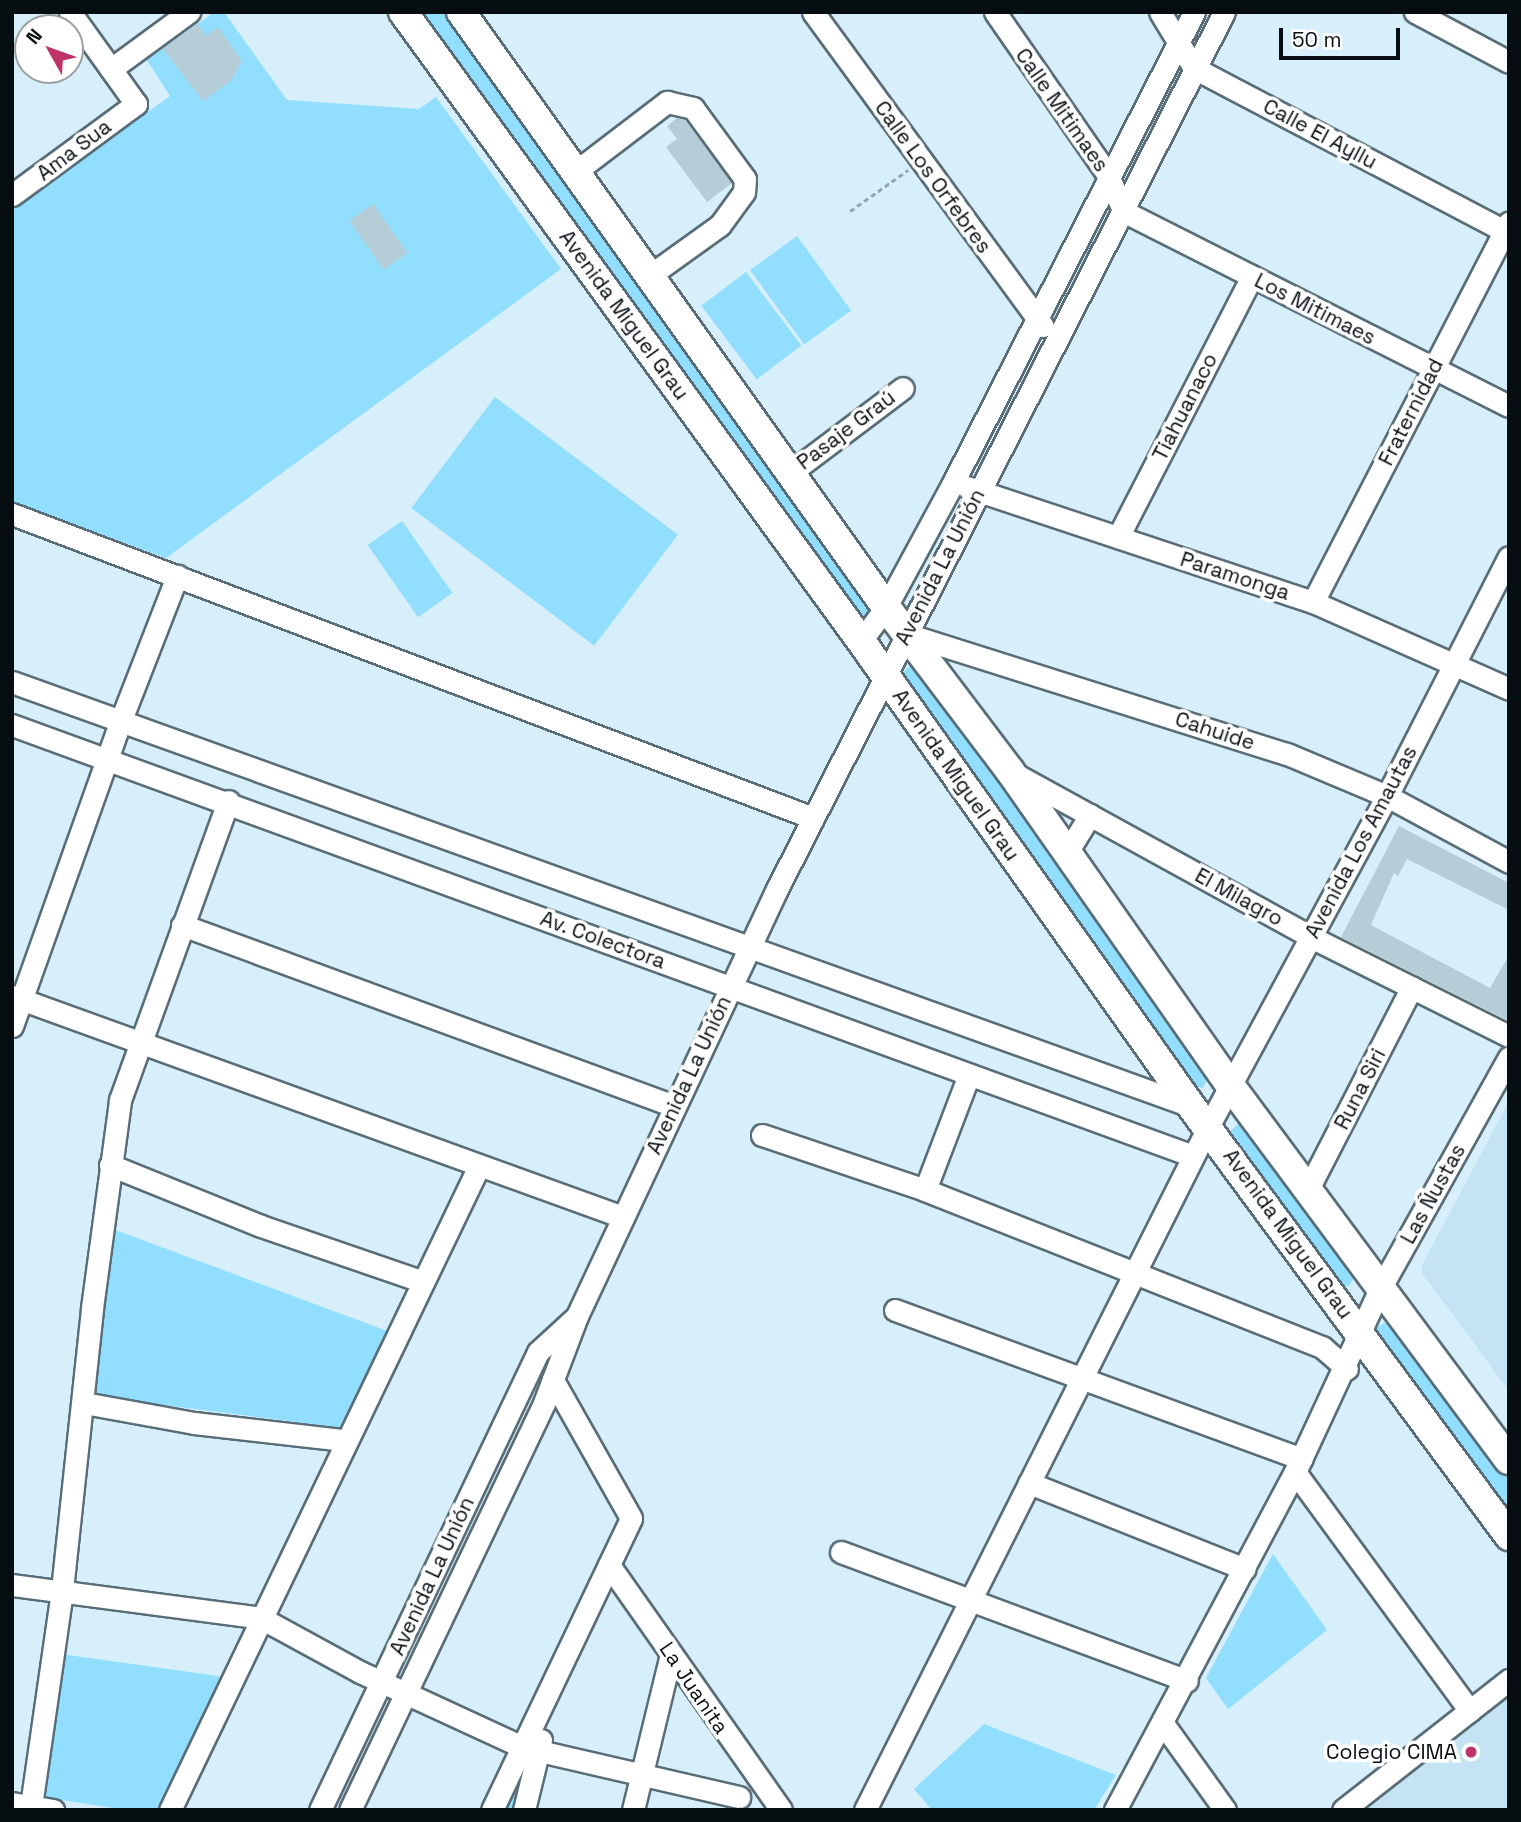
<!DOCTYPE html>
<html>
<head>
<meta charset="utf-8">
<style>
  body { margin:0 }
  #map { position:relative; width:1521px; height:1822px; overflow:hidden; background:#d7effa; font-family:"Space Grotesk",sans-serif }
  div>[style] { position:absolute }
  .built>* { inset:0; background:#c4e4f3 }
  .green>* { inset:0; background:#91defe; transform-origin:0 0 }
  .building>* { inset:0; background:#b5cdd7; transform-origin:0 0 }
  .path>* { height:2.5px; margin-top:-1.25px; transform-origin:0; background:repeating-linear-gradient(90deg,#94a6af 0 5px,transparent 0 8.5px) }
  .roads { filter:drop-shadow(2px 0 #586d77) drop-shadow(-2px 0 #586d77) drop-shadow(0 2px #586d77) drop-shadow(0 -2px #586d77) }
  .minor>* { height:21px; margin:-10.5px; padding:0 10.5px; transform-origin:10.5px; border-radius:10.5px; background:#fff }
  .major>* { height:28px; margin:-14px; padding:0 14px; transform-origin:14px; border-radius:14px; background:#fff }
  .dots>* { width:19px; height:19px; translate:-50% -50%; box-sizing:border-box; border:4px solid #fff; border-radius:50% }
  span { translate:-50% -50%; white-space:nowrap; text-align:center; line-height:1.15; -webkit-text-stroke:7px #fff; paint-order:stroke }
  .street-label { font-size:21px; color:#070e12 }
  .poi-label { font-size:21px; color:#070e12 }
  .right { translate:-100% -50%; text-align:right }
  .frame { position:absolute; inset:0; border:14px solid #070e12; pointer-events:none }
  .north { position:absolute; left:14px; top:14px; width:70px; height:70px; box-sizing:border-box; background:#fff; border:2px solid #9c9fa0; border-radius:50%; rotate:310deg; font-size:19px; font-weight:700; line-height:28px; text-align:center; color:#070e12 }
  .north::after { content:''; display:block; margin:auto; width:24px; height:32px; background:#be3368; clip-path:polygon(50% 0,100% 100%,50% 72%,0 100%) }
  .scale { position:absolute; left:1279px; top:28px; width:121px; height:32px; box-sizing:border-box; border:4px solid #070e12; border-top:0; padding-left:9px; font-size:21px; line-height:24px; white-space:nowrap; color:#070e12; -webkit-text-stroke:5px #fff; paint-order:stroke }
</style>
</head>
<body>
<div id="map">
  <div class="built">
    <div style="clip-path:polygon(1509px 1101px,1509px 1391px,1422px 1273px,1422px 1265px)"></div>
    <div style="clip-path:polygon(1509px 1695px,1509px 1810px,1357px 1810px)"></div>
  </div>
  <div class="green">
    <div style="clip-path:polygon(214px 12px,224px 12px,287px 100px,419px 109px,436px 97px,561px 269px,166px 558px,12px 501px,12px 210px,170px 96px,147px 60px)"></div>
    <div style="clip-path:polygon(415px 12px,452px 12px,878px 606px,863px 621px)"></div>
    <div style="left:797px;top:236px;width:92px;height:58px;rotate:54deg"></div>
    <div style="left:746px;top:272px;width:92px;height:56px;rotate:53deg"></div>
    <div style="left:495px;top:397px;width:229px;height:139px;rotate:37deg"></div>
    <div style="left:402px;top:521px;width:88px;height:42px;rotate:55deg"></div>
    <div style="clip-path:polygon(917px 666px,1210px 1073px,1203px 1088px,1190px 1085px,900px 677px,908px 667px)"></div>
    <div style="clip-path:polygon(1244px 1119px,1356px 1274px,1349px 1286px,1341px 1287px,1227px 1134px)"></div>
    <div style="clip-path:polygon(110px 1228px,390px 1332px,344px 1428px,93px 1396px)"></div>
    <div style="clip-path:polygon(1390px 1319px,1509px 1475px,1509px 1516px,1372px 1331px)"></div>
    <div style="clip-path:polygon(1273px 1554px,1327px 1630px,1228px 1709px,1206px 1678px)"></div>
    <div style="clip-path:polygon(61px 1654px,225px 1677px,162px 1810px,126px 1810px,42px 1797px)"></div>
    <div style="clip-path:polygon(984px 1724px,1116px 1775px,1094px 1810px,932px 1810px,914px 1789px)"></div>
    <div style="clip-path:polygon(523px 1768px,513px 1810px,503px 1810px)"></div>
  </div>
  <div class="building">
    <div style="clip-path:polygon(198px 24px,206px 36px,218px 27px,242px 61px,231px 81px,203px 101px,163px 49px)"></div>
    <div style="clip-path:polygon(677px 118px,685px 120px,732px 183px,707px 202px,666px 147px,677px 139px,667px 126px)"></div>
    <div style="left:373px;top:204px;width:60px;height:29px;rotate:55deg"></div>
    <div style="clip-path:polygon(1399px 826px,1509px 883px,1509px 910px,1407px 859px,1398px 876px,1394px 873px,1371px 925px,1490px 988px,1509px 955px,1509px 1021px,1341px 937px)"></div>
  </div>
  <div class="path">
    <div style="left:850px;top:211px;width:71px;rotate:-35.3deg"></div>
  </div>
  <div class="roads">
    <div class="minor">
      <div style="left:813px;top:12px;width:389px;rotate:53.8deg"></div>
      <div style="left:995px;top:12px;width:198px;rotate:55.3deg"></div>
      <div style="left:1108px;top:175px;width:39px;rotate:67deg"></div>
      <div style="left:1123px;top:211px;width:432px;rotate:26.8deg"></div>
      <div style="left:1160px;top:12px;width:66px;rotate:58.7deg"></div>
      <div style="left:1194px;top:68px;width:351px;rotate:27.7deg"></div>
      <div style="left:1415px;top:12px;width:106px;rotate:28deg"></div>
      <div style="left:111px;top:69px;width:97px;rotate:-36.2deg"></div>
      <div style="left:575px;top:172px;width:116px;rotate:-37.3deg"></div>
      <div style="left:667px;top:102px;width:27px;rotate:13deg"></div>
      <div style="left:693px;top:108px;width:88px;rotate:53.8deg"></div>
      <div style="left:745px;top:179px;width:13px;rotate:94deg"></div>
      <div style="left:744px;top:192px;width:41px;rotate:126deg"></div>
      <div style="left:720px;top:225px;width:87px;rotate:144.3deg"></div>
      <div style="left:12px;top:195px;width:154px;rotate:-36.3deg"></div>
      <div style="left:136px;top:104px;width:113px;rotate:-125.7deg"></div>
      <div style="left:790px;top:473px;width:141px;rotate:-37deg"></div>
      <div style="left:967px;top:487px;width:365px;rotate:18.4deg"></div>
      <div style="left:1313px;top:602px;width:214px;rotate:23.9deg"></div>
      <div style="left:12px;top:514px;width:857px;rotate:20.78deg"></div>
      <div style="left:1118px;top:537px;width:293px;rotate:-62.8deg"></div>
      <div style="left:1313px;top:602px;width:427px;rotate:-62.7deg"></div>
      <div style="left:906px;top:634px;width:399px;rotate:17.5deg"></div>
      <div style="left:1287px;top:754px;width:108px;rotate:22.8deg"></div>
      <div style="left:1387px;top:796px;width:139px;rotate:28.4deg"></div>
      <div style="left:861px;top:641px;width:42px;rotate:-53.7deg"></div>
      <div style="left:886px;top:607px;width:141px;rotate:-61.6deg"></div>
      <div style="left:953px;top:483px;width:529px;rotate:-62.9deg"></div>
      <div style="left:12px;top:682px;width:1253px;rotate:19.78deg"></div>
      <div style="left:12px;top:725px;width:1257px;rotate:20.05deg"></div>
      <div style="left:1013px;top:773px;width:340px;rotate:28.8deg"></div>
      <div style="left:1311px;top:937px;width:221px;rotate:26.6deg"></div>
      <div style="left:1066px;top:854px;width:46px;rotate:-58.4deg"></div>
      <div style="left:182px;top:925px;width:524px;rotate:20.2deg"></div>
      <div style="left:12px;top:996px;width:650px;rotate:19.89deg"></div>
      <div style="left:12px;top:1026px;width:325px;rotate:-70.4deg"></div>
      <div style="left:121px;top:720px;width:155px;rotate:-68.7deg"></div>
      <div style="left:762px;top:1135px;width:172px;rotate:18.6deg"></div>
      <div style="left:925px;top:1190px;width:427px;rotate:21.6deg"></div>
      <div style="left:1322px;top:1347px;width:33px;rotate:41deg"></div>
      <div style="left:110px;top:1165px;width:163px;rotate:22deg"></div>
      <div style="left:261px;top:1226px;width:169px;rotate:19deg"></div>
      <div style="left:925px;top:1190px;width:123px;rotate:-69.1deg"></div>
      <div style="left:1307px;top:1191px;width:229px;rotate:-62.8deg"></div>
      <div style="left:895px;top:1310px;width:433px;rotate:20.1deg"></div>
      <div style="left:84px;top:1403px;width:112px;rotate:10.3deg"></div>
      <div style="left:194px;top:1423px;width:151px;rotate:6.5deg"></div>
      <div style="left:1295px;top:1472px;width:296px;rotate:53.8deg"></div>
      <div style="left:1029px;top:1483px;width:232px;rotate:21.7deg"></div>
      <div style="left:841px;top:1552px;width:369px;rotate:20.4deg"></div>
      <div style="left:609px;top:1565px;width:299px;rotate:54.9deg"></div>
      <div style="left:12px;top:1585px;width:251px;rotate:7.5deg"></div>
      <div style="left:261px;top:1618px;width:113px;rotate:28.6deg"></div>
      <div style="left:360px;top:1672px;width:179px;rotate:24.8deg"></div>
      <div style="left:522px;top:1747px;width:223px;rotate:13deg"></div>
      <div style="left:1164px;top:1725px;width:105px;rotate:54.3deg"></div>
      <div style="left:12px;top:1803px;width:42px;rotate:9.7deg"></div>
      <div style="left:31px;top:1806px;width:218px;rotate:-81.8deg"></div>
      <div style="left:62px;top:1590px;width:284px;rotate:-83.9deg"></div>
      <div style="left:92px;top:1308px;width:210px;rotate:-82.3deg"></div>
      <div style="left:120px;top:1100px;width:318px;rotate:-70.1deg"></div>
      <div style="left:170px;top:1810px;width:714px;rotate:-64.37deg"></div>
      <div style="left:320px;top:1810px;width:507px;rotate:-64.55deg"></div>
      <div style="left:538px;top:1352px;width:50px;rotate:-42.6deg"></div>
      <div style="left:350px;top:1810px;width:451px;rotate:-64.5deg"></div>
      <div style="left:544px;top:1403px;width:93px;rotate:-69.2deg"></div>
      <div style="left:577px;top:1316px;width:472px;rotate:-64.9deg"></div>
      <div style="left:777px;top:889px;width:984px;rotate:-62.99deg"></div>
      <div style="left:492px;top:1810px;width:323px;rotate:-64.5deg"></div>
      <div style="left:631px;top:1518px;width:159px;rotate:-119.5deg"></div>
      <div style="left:524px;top:1810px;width:72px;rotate:-76.3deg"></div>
      <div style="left:633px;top:1810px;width:161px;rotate:-76.3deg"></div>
      <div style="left:865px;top:1810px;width:767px;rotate:-63.33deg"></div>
      <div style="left:1209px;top:1125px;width:374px;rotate:-61.6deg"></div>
      <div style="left:1387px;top:796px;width:268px;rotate:-63deg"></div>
      <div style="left:1115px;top:1810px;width:383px;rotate:-62deg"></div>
      <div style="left:1295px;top:1472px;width:202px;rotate:-65.1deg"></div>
      <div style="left:1380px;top:1289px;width:265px;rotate:-60.9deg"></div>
      <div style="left:1343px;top:1810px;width:211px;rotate:-38.1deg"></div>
    </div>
    <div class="major">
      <div style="left:403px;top:12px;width:778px;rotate:53.94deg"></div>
      <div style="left:861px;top:641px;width:570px;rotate:54.64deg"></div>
      <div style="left:1191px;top:1106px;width:535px;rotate:53.52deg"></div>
      <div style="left:461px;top:12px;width:731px;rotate:54.46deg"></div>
      <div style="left:886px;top:607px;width:206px;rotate:52.9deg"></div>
      <div style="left:1010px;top:771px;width:383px;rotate:55deg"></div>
      <div style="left:1230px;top:1085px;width:467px;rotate:53.4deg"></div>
    </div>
  </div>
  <div class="dots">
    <div style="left:1471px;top:1752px;background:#be3368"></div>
  </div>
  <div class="street-label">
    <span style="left:1062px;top:110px;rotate:55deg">Calle Mitimaes</span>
    <span style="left:1320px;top:134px;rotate:28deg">Calle El Ayllu</span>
    <span style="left:74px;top:150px;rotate:-37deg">Ama Sua</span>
    <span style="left:933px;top:177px;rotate:54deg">Calle Los Orfebres</span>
    <span style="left:1315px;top:309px;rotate:27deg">Los Mitimaes</span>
    <span style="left:624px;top:315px;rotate:54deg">Avenida Miguel Grau</span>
    <span style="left:1185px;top:407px;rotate:-63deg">Tiahuanaco</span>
    <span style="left:1411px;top:412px;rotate:-63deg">Fraternidad</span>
    <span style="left:846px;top:430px;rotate:-37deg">Pasaje Graú</span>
    <span style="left:940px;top:567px;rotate:-63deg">Avenida La Unión</span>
    <span style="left:1235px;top:576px;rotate:18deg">Paramonga</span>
    <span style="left:1215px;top:731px;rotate:18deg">Cahuide</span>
    <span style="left:956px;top:775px;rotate:55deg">Avenida Miguel Grau</span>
    <span style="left:1361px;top:842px;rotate:-62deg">Avenida Los Amautas</span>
    <span style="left:1239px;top:897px;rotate:29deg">El Milagro</span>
    <span style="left:603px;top:940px;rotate:20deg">Av. Colectora</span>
    <span style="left:689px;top:1075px;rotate:-65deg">Avenida La Unión</span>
    <span style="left:1360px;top:1089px;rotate:-63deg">Runa Siri</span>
    <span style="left:1433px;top:1194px;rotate:-61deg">Las Ñustas</span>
    <span style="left:1288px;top:1234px;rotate:54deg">Avenida Miguel Grau</span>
    <span style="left:432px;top:1576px;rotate:-65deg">Avenida La Unión</span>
    <span style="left:694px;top:1688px;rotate:56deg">La Juanita</span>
  </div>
  <div class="poi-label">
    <span class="right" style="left:1457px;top:1752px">Colegio CIMA</span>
  </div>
  <div class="frame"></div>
  <div class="north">N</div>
  <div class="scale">50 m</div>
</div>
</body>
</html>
